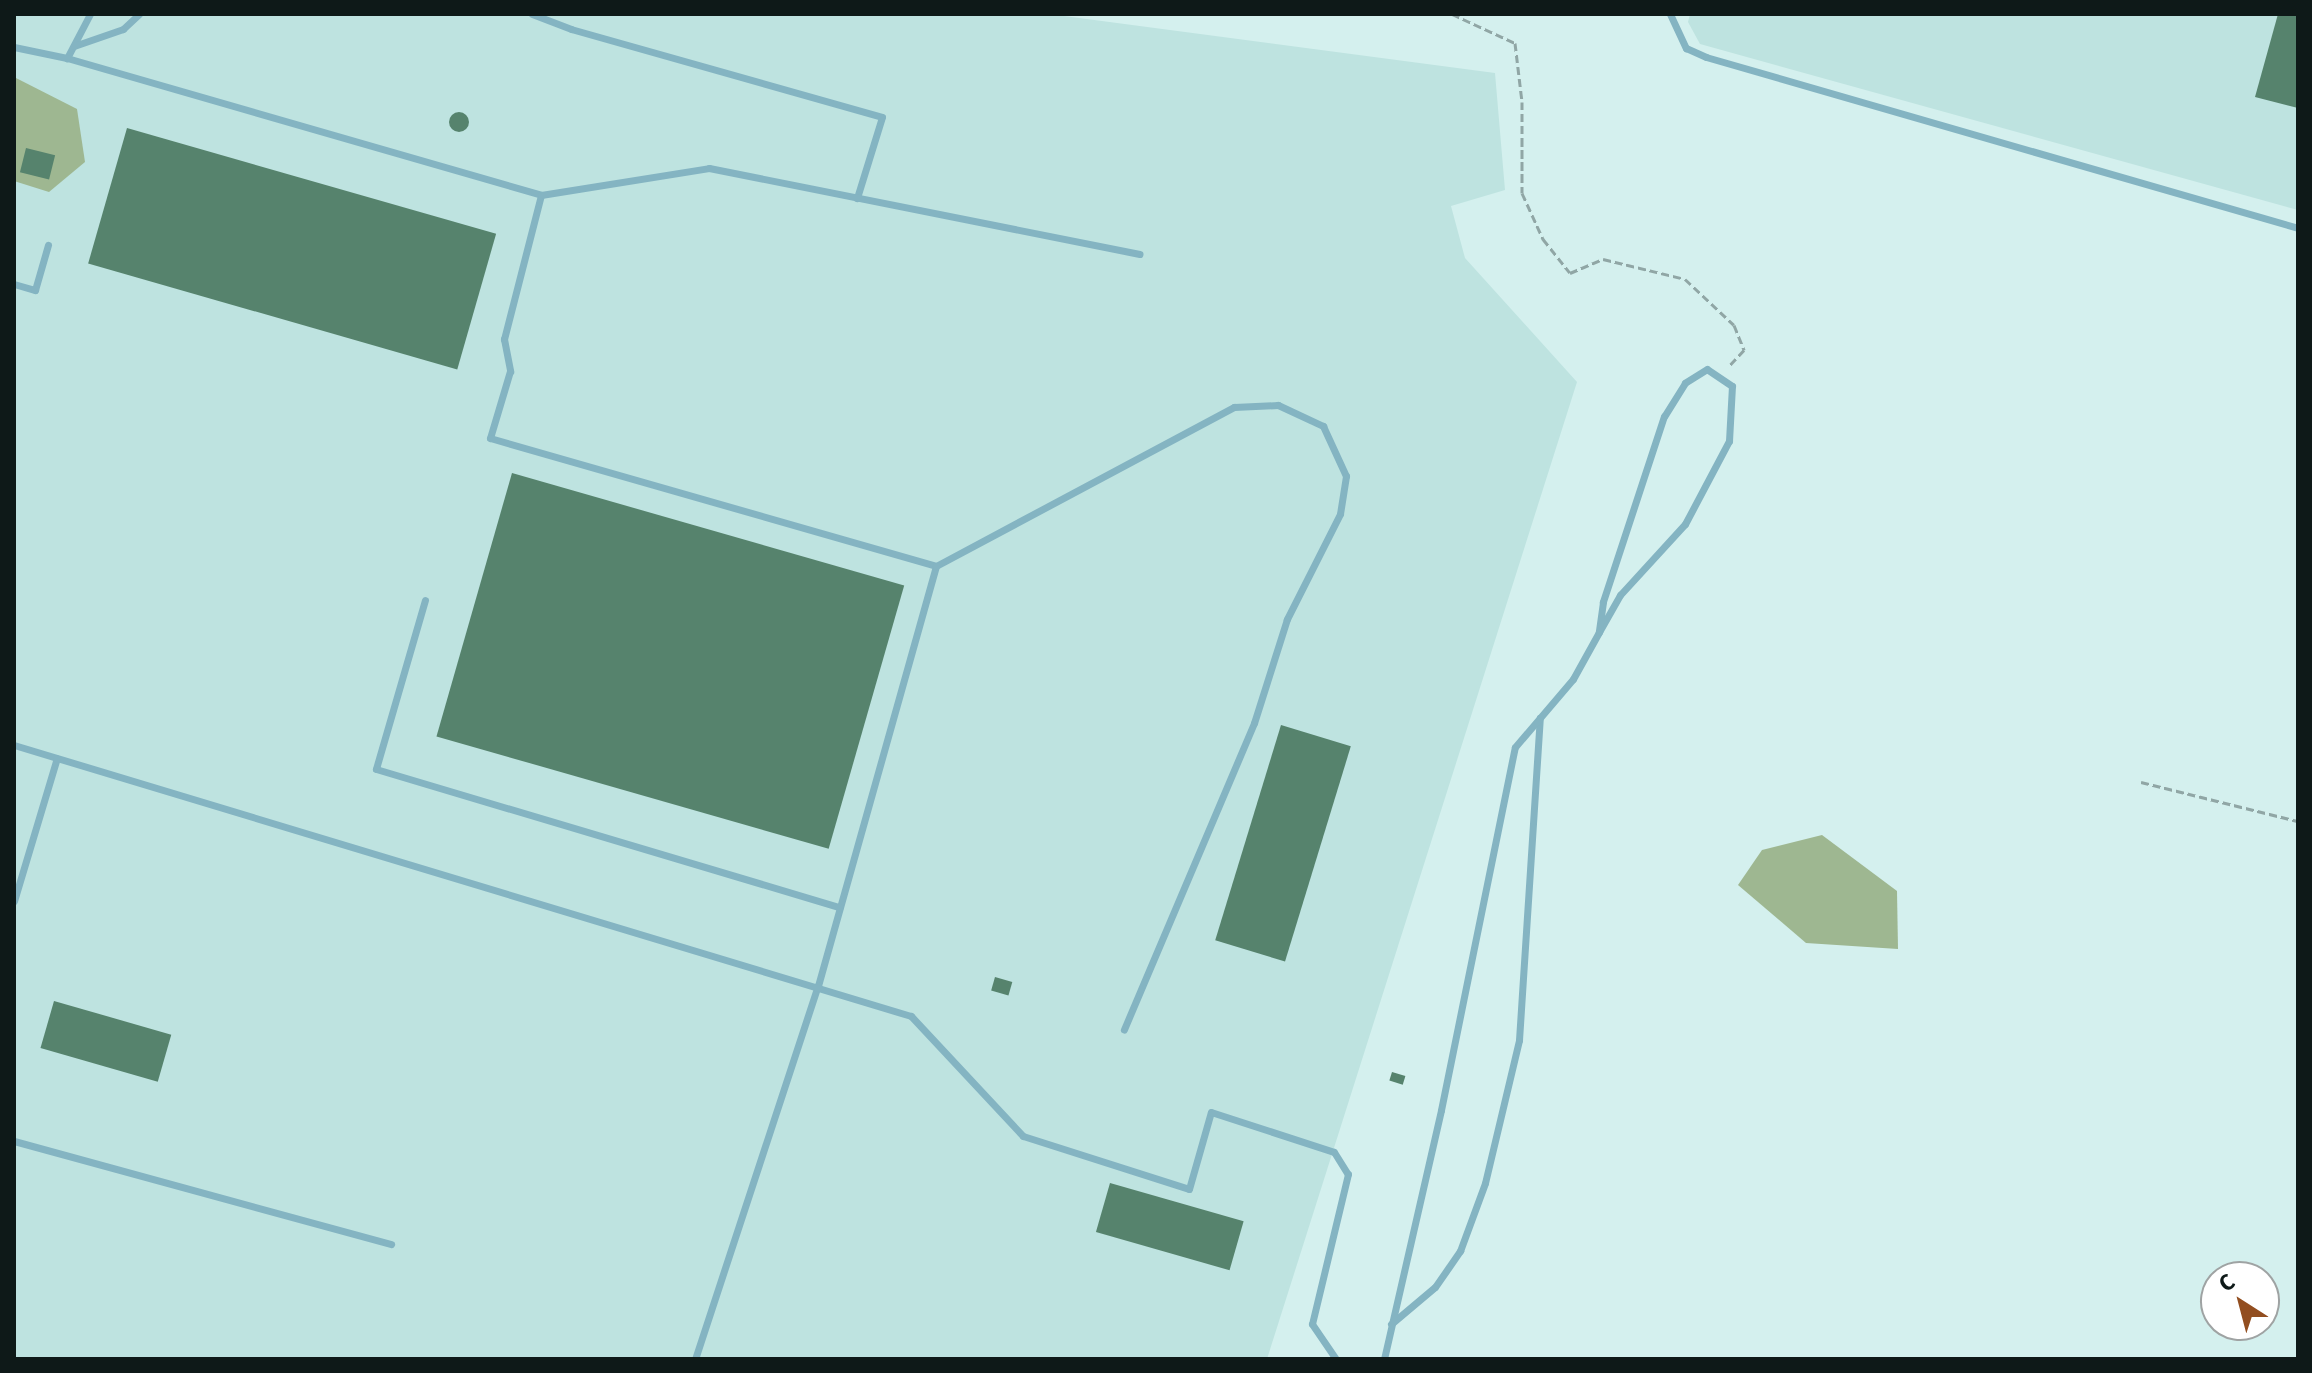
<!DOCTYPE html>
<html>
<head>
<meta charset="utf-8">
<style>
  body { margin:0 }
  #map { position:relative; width:2312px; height:1373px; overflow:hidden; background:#d4f0ee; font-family:"Fira Sans",sans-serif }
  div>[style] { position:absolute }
  .built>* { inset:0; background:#bee3e0 }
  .forest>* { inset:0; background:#9eb791 }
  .building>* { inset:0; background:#56836d; transform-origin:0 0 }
  .round { border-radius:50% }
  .path>* { height:3px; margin-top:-1.5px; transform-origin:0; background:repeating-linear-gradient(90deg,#90a6a5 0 8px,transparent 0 12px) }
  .lane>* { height:7px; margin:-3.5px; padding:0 3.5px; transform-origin:3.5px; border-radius:3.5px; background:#84b4c2 }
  span { translate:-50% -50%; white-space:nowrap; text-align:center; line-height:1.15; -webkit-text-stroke:6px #fff; paint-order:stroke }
  .frame { position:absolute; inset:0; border:16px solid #0e1918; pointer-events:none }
  .north { position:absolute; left:2200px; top:1261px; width:80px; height:80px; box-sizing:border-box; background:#fff; border:2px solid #9fa3a3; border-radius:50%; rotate:324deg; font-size:22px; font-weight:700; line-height:32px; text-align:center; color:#0e1918 }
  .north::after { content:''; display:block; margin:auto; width:28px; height:36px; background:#924e20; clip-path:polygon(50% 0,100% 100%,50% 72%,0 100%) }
</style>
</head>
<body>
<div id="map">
  <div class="built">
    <div style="clip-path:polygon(14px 14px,1049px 14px,1495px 73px,1505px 190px,1451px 206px,1465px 258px,1577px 382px,1267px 1359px,14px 1359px)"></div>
    <div style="clip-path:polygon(1690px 14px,2298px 14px,2298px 210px,1700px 44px,1688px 22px)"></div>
  </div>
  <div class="forest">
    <div style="clip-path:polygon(14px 77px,77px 109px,85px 162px,49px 192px,14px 181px)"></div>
    <div style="clip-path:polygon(1822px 835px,1897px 891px,1898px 949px,1806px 943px,1738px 885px,1762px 850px)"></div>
  </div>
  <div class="building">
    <div style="clip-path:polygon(2278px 14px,2298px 14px,2298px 108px,2255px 97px)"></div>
    <div class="round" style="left:449px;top:112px;width:20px;height:20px"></div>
    <div style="left:127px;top:128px;width:384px;height:141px;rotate:16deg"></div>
    <div style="left:26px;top:148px;width:30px;height:25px;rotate:14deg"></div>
    <div style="left:512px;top:473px;width:408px;height:274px;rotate:16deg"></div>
    <div style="left:1281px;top:725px;width:73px;height:225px;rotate:17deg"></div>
    <div style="left:995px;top:977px;width:18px;height:14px;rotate:16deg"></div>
    <div style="left:54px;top:1001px;width:122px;height:49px;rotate:16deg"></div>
    <div style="left:1392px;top:1072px;width:14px;height:9px;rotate:17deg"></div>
    <div style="left:1110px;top:1183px;width:139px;height:51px;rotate:16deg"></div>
  </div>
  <div class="path">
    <div style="left:1452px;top:14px;width:69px;rotate:24.7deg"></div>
    <div style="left:1515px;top:43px;width:59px;rotate:83.2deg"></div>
    <div style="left:1522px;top:102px;width:91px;rotate:90deg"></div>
    <div style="left:1522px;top:193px;width:51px;rotate:65.5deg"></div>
    <div style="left:1543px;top:239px;width:43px;rotate:51.5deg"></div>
    <div style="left:1570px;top:273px;width:36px;rotate:-23deg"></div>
    <div style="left:1603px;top:259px;width:84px;rotate:13.7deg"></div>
    <div style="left:1685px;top:279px;width:67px;rotate:43.2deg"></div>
    <div style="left:1734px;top:325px;width:27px;rotate:68deg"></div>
    <div style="left:1744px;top:350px;width:23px;rotate:133deg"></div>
    <div style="left:2141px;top:782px;width:162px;rotate:14deg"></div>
  </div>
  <div class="lane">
    <div style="left:90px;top:14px;width:50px;rotate:117.6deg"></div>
    <div style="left:67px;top:58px;width:493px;rotate:16.1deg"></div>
    <div style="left:541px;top:195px;width:149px;rotate:104.4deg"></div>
    <div style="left:504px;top:339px;width:33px;rotate:79deg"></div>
    <div style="left:510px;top:371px;width:70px;rotate:106.6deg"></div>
    <div style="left:490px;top:438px;width:464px;rotate:16deg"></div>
    <div style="left:936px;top:566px;width:435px;rotate:105.7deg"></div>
    <div style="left:818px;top:985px;width:394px;rotate:108.2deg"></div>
    <div style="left:532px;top:14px;width:42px;rotate:21deg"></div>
    <div style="left:571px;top:29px;width:323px;rotate:15.8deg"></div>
    <div style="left:882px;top:117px;width:85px;rotate:107.2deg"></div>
    <div style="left:1670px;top:14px;width:38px;rotate:65deg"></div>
    <div style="left:1686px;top:48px;width:22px;rotate:24deg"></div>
    <div style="left:1706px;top:57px;width:616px;rotate:16.11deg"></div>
    <div style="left:74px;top:46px;width:52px;rotate:-19.1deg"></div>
    <div style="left:123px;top:29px;width:22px;rotate:-43deg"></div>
    <div style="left:14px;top:47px;width:54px;rotate:11.7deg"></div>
    <div style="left:541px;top:195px;width:170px;rotate:-9.1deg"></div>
    <div style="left:709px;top:168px;width:439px;rotate:11.3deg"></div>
    <div style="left:14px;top:284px;width:22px;rotate:16deg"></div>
    <div style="left:35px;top:290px;width:47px;rotate:-73.9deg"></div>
    <div style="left:936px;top:566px;width:338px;rotate:-28.1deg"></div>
    <div style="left:1234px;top:407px;width:44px;rotate:-2.6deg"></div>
    <div style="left:1278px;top:405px;width:50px;rotate:25deg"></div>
    <div style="left:1323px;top:426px;width:55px;rotate:65.3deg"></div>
    <div style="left:1346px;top:476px;width:38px;rotate:99deg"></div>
    <div style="left:1340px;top:514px;width:118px;rotate:116.8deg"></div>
    <div style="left:1287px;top:619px;width:109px;rotate:107.6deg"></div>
    <div style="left:1254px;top:723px;width:333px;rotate:113deg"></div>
    <div style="left:425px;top:600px;width:176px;rotate:106.2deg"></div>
    <div style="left:376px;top:769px;width:484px;rotate:16.6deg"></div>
    <div style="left:14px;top:745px;width:937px;rotate:16.81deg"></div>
    <div style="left:911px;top:1016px;width:164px;rotate:47deg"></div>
    <div style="left:1023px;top:1136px;width:174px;rotate:17.7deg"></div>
    <div style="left:1189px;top:1189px;width:80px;rotate:-74.1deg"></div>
    <div style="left:1211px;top:1112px;width:129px;rotate:18deg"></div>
    <div style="left:1334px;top:1152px;width:26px;rotate:58deg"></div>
    <div style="left:1348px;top:1174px;width:154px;rotate:103.5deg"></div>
    <div style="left:1312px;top:1324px;width:42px;rotate:55.6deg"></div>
    <div style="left:14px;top:901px;width:149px;rotate:-73.3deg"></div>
    <div style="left:14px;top:1141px;width:391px;rotate:15.3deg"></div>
    <div style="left:1391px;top:1324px;width:57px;rotate:-40.1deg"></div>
    <div style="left:1435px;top:1287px;width:44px;rotate:-55.2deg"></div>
    <div style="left:1460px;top:1251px;width:72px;rotate:-69.8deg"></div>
    <div style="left:1485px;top:1183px;width:147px;rotate:-76.6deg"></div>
    <div style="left:1519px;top:1040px;width:323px;rotate:-86.3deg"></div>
    <div style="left:1384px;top:1359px;width:255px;rotate:-77.1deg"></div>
    <div style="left:1441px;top:1110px;width:370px;rotate:-78.5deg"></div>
    <div style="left:1515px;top:747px;width:89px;rotate:-49.5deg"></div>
    <div style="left:1573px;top:679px;width:54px;rotate:-61deg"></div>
    <div style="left:1599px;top:632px;width:43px;rotate:-60.4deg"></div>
    <div style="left:1620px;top:595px;width:96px;rotate:-47.5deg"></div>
    <div style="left:1685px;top:524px;width:94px;rotate:-62.1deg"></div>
    <div style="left:1729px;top:441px;width:55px;rotate:-86.9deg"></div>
    <div style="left:1732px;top:386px;width:30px;rotate:-146deg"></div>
    <div style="left:1707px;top:369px;width:26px;rotate:148deg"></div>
    <div style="left:1685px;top:383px;width:39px;rotate:122deg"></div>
    <div style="left:1664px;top:416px;width:196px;rotate:108.2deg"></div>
    <div style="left:1603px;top:602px;width:30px;rotate:98deg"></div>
  </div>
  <div class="frame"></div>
  <div class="north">С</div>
</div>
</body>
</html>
